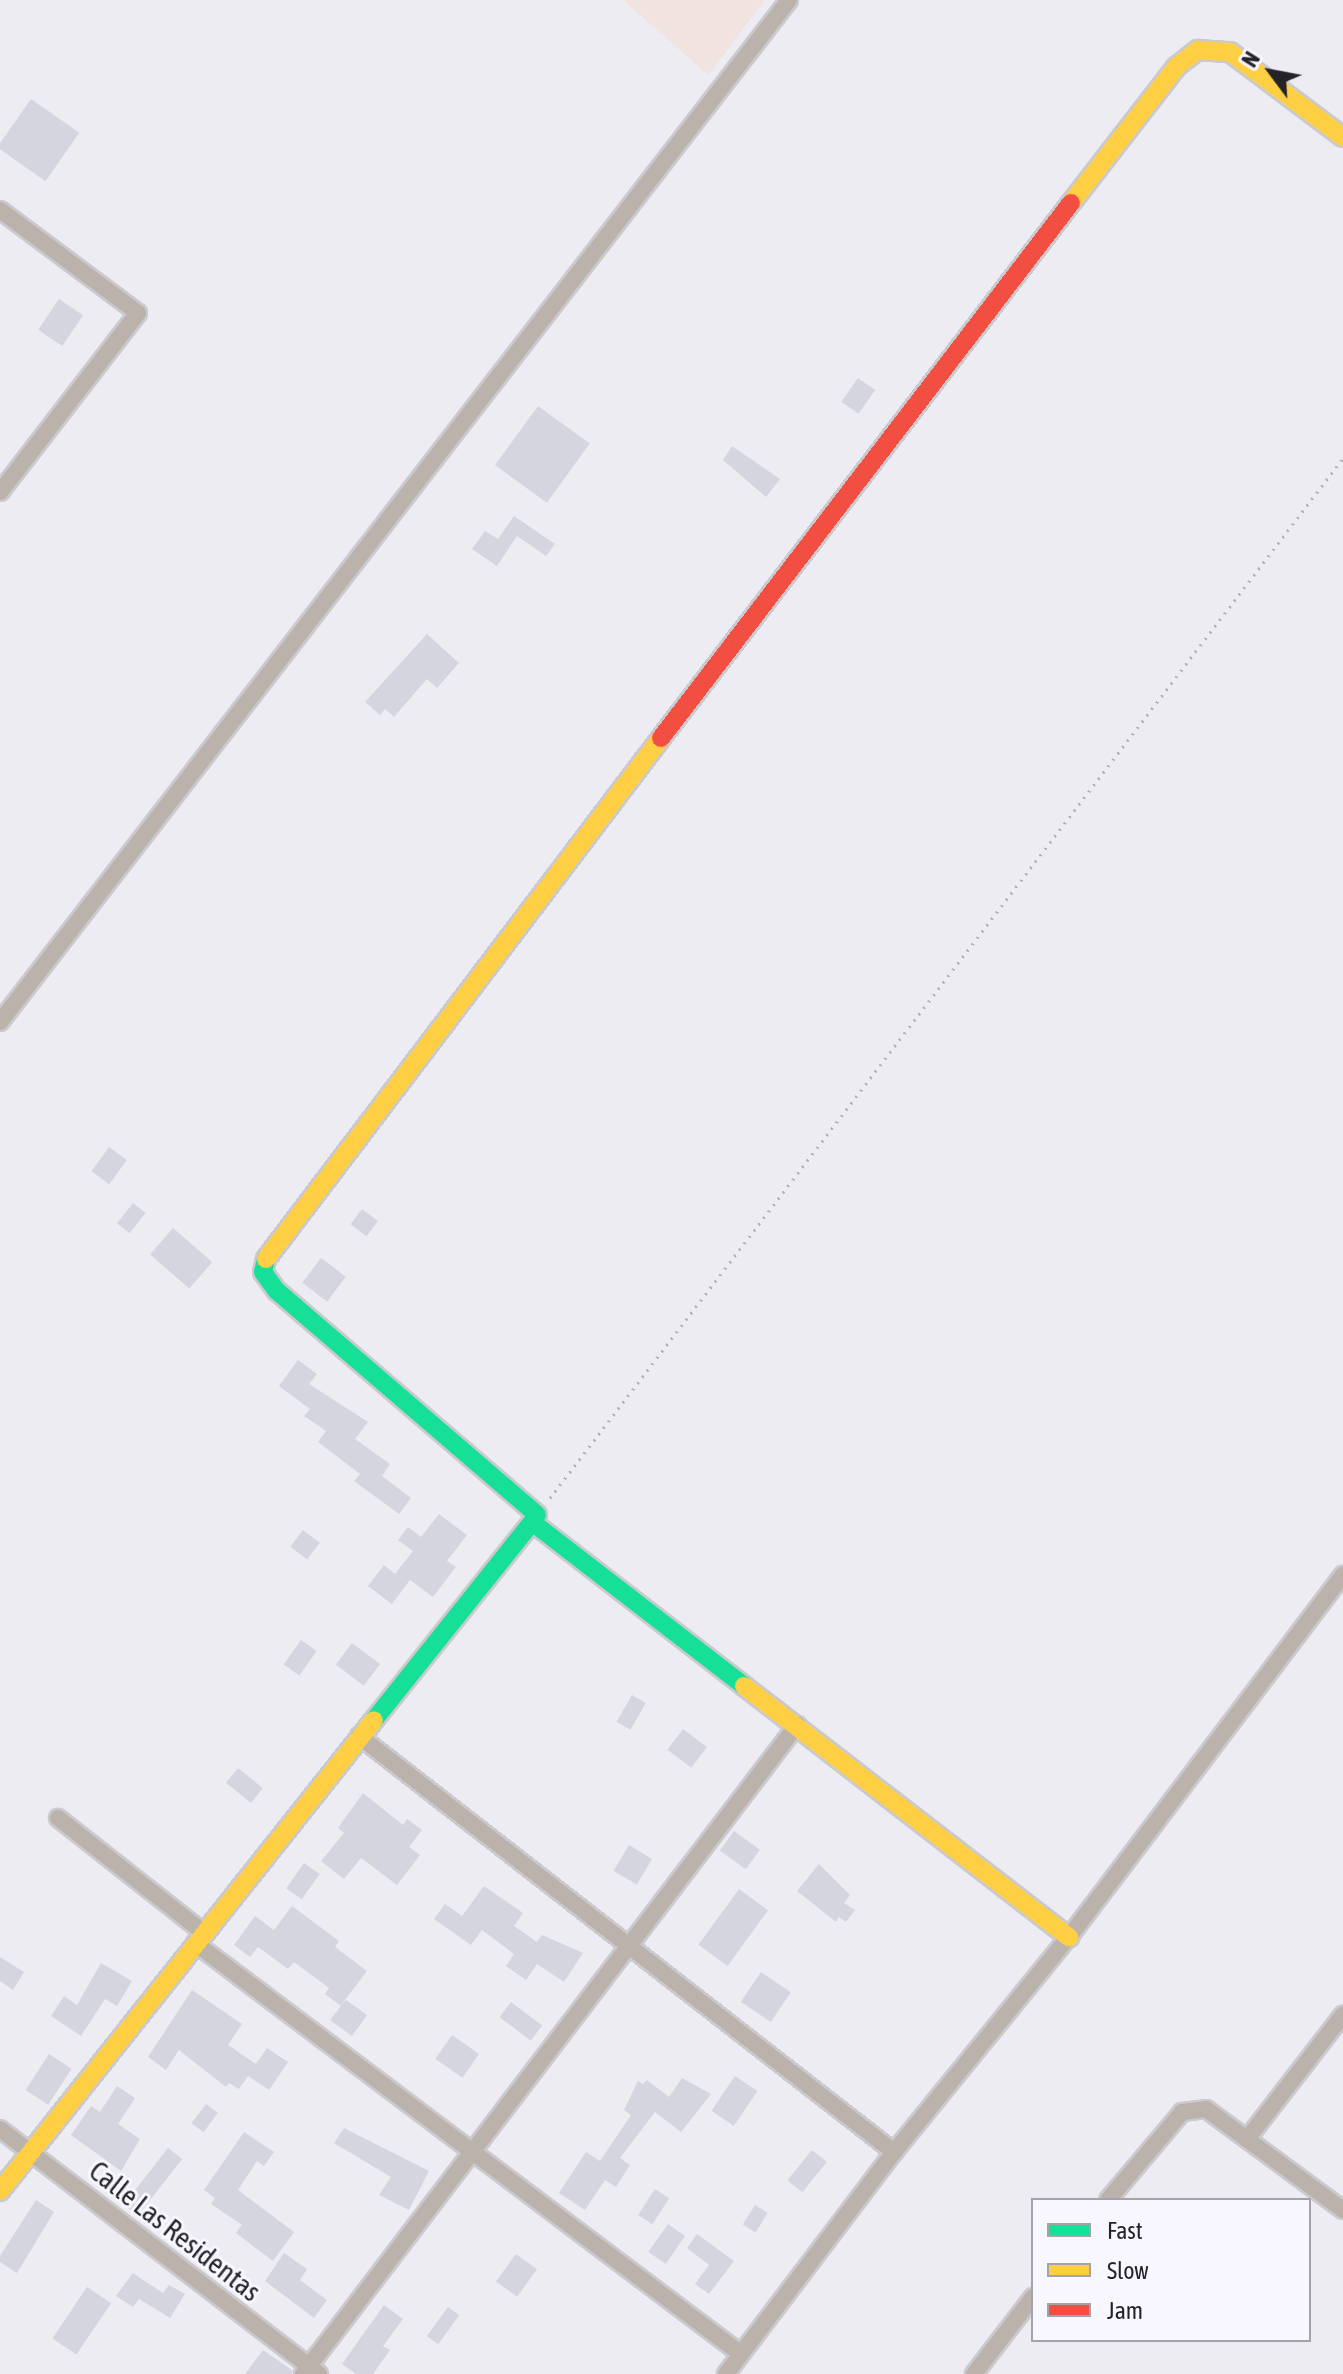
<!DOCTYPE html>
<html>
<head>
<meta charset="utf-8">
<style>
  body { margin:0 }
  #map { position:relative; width:1343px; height:2374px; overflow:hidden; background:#edecf3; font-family:"Asap Condensed",sans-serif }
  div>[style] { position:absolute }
  .industrial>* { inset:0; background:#f0e3e0 }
  .building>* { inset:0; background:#d4d5df; transform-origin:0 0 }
  .path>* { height:3px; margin-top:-1.5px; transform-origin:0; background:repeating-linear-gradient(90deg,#b7b2b1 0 2px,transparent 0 8px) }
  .roads { filter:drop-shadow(2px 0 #cac9ce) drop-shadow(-2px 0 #cac9ce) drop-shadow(0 2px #cac9ce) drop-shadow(0 -2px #cac9ce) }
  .street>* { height:16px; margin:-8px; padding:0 8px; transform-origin:8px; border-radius:8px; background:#bbb2ab }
  .fast>* { height:18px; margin:-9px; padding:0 9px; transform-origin:9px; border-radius:9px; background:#16e098 }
  .slow>* { height:18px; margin:-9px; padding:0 9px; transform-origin:9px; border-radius:9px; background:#ffcf43 }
  .jam>* { height:18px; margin:-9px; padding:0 9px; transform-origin:9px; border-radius:9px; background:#f24e42 }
  span { translate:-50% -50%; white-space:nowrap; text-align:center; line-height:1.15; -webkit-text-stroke:6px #f8f7ff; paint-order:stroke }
  .street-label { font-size:28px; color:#242428 }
  .legend { position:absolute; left:1031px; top:2198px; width:280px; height:144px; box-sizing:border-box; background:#f8f7ff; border:2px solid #a3a3a9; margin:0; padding:10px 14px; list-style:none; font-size:24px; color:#242428 }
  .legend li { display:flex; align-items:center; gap:16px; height:40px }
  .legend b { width:40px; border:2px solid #a3a3a9 }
  .north { position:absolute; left:1231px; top:32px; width:80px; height:80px; -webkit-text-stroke:6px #f8f7ff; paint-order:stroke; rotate:302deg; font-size:22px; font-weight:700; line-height:32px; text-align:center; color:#242428 }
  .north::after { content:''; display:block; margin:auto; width:28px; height:36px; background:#242428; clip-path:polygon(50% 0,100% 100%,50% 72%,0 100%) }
</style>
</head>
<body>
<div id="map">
  <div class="industrial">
    <div style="clip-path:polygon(623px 0,765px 0,708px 75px)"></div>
  </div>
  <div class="building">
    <div style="left:31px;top:99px;width:59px;height:59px;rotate:35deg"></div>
    <div style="left:59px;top:299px;width:29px;height:37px;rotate:34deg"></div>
    <div style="left:858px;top:378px;width:21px;height:29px;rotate:35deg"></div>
    <div style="left:538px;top:406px;width:64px;height:73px;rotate:36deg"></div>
    <div style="clip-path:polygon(732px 446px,780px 479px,766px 497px,723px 460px)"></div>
    <div style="clip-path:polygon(514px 516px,555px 544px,546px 556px,517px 536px,497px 566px,472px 549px,485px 531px,498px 539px)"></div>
    <div style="clip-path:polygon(427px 634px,459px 663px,437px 688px,427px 679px,394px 717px,385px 709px,380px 715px,365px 702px)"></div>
    <div style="left:109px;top:1147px;width:22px;height:30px;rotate:36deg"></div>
    <div style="left:133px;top:1203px;width:16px;height:26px;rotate:38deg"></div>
    <div style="left:362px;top:1209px;width:20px;height:19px;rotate:37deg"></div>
    <div style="left:173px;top:1228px;width:52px;height:35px;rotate:41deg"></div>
    <div style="left:321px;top:1258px;width:31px;height:31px;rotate:37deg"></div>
    <div style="clip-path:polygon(298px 1360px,317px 1374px,309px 1384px,368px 1422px,355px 1439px,390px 1464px,382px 1476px,411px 1498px,399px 1514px,354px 1481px,360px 1474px,318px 1442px,326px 1431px,304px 1416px,310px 1409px,279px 1386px)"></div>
    <div style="clip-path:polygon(439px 1514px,467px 1535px,447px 1561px,456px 1567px,433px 1597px,410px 1580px,392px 1604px,368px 1586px,384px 1565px,395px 1574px,413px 1551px,398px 1540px,408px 1527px,421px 1537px)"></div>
    <div style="left:303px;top:1530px;width:21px;height:21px;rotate:37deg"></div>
    <div style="left:301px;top:1640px;width:19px;height:30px;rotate:35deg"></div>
    <div style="left:352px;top:1643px;width:35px;height:27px;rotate:37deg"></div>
    <div style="left:632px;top:1695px;width:16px;height:31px;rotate:30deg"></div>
    <div style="left:683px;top:1729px;width:30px;height:26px;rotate:37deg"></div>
    <div style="left:238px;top:1768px;width:32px;height:19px;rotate:39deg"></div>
    <div style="clip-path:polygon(363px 1793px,403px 1825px,407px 1819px,422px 1830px,409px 1847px,420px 1855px,397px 1885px,361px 1858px,344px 1879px,321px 1861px,344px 1833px,338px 1828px)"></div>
    <div style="left:734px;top:1831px;width:32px;height:24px;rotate:36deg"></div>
    <div style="left:629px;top:1845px;width:27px;height:30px;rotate:31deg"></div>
    <div style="left:304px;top:1863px;width:19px;height:31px;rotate:35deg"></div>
    <div style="clip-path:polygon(819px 1864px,850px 1895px,844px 1903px,855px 1910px,846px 1922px,839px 1917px,836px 1922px,797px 1891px)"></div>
    <div style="clip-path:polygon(484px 1886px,523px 1913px,514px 1926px,537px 1942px,542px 1935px,583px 1953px,564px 1982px,537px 1964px,526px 1980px,506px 1966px,514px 1954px,482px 1930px,471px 1945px,434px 1919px,445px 1904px,462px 1916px)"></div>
    <div style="left:739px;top:1889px;width:36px;height:69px;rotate:36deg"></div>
    <div style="clip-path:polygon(292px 1906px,339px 1941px,335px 1947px,367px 1971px,341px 2005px,346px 2000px,367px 2015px,352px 2036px,330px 2020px,341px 2006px,325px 1994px,329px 1988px,294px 1962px,288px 1969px,258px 1947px,250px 1957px,234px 1945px,255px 1916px,274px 1930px)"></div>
    <div style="clip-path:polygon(0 1957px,24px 1972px,13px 1990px,0 1981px)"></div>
    <div style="clip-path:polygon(101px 1963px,132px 1981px,117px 2006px,105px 1999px,81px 2036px,51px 2016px,64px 1996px,77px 2005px)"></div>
    <div style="left:761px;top:1972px;width:36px;height:36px;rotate:34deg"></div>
    <div style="clip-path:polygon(192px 1990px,242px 2024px,228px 2045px,256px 2064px,267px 2048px,288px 2062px,269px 2090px,248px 2076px,239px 2089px,229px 2083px,226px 2087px,179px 2050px,166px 2070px,148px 2057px)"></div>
    <div style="left:511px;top:2002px;width:39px;height:19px;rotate:37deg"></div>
    <div style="left:452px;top:2035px;width:33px;height:29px;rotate:35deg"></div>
    <div style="left:49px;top:2054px;width:27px;height:43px;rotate:33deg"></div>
    <div style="left:735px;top:2076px;width:27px;height:42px;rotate:34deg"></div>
    <div style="clip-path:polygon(682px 2078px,711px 2094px,681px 2132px,655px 2112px,620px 2158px,630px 2165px,616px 2187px,605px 2180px,585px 2210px,559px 2193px,586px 2152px,600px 2161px,631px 2115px,624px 2110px,638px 2081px,643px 2084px,647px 2080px,669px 2097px)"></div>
    <div style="clip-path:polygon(117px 2086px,135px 2098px,118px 2124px,140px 2139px,121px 2171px,71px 2135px,91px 2106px,100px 2112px)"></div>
    <div style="left:206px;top:2104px;width:15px;height:24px;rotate:37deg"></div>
    <div style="clip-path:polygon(344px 2128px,429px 2171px,409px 2210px,379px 2195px,391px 2177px,334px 2143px)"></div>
    <div style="clip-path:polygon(244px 2132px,274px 2152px,264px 2166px,257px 2161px,238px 2190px,294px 2232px,273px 2261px,236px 2233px,242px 2225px,211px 2204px,215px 2198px,204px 2190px)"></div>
    <div style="left:168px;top:2148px;width:18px;height:72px;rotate:38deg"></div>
    <div style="left:812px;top:2150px;width:19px;height:39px;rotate:39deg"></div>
    <div style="left:655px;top:2189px;width:17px;height:31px;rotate:33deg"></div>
    <div style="clip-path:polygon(36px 2200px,54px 2212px,17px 2273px,0 2262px,0 2256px)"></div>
    <div style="left:755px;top:2205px;width:15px;height:23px;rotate:32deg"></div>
    <div style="left:668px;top:2224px;width:21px;height:34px;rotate:35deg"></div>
    <div style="clip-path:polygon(697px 2234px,734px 2261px,709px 2294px,695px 2284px,709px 2265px,687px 2248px)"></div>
    <div style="clip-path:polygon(284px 2253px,307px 2269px,300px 2280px,327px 2300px,314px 2318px,265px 2281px)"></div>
    <div style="left:516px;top:2254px;width:26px;height:34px;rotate:36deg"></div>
    <div style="clip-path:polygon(133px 2273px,163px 2293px,169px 2285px,185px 2294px,170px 2318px,139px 2299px,133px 2307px,116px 2296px)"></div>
    <div style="left:87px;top:2287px;width:29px;height:62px;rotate:34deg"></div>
    <div style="clip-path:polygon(384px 2305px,403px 2319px,383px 2346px,390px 2350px,373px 2374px,356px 2374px,342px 2364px)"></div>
    <div style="left:448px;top:2307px;width:14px;height:36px;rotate:36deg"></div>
    <div style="clip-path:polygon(263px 2350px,293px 2371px,292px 2374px,245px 2374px)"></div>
  </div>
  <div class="path">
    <div style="left:550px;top:1498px;width:1308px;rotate:-52.67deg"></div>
  </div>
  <div class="roads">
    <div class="street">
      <div style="left:0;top:210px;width:172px;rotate:36.7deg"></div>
      <div style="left:138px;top:313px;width:226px;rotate:127.6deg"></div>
      <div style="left:0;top:1022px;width:1291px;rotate:-52.33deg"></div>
      <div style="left:359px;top:1736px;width:678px;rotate:37.87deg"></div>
      <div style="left:58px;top:1818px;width:184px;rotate:38.2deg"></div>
      <div style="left:195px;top:1943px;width:683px;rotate:36.97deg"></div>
      <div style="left:0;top:2129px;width:402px;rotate:37.5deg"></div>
      <div style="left:1247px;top:2139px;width:157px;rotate:-52.3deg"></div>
      <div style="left:1108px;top:2200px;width:115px;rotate:-49.9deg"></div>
      <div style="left:1182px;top:2112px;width:24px;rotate:-7deg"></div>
      <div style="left:1206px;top:2109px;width:170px;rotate:36.4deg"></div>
      <div style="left:303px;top:2374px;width:816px;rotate:-52.72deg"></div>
      <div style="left:726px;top:2374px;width:278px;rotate:-52.9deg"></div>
      <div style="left:894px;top:2152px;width:277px;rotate:-50.9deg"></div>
      <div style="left:1069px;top:1937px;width:454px;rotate:-52.9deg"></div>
      <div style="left:974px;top:2374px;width:97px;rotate:-52.5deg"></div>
    </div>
    <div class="fast">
      <div style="left:266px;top:1259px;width:13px;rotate:103deg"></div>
      <div style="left:263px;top:1272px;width:24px;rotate:54deg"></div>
      <div style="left:277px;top:1291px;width:343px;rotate:40.7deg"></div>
      <div style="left:374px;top:1720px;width:253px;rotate:-51.4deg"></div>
      <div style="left:532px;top:1522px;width:268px;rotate:37.7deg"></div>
    </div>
    <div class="slow">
      <div style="left:1071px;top:203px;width:172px;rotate:-52.3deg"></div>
      <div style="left:1176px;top:67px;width:28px;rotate:-38deg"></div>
      <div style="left:1198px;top:50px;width:32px;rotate:4deg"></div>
      <div style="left:1230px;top:52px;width:141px;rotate:37deg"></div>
      <div style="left:266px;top:1259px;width:654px;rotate:-52.83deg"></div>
      <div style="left:744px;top:1686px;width:411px;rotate:37.7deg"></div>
      <div style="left:0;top:2191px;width:601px;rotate:-51.55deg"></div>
    </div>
    <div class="jam">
      <div style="left:661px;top:738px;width:674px;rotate:-52.54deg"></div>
    </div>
  </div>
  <div class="street-label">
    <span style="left:175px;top:2231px;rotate:38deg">Calle Las Residentas</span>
  </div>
  <ul class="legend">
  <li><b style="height:10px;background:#16e098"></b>Fast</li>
  <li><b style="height:10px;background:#ffcf43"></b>Slow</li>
  <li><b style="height:10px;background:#f24e42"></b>Jam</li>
  </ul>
  <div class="north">N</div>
</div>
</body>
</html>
